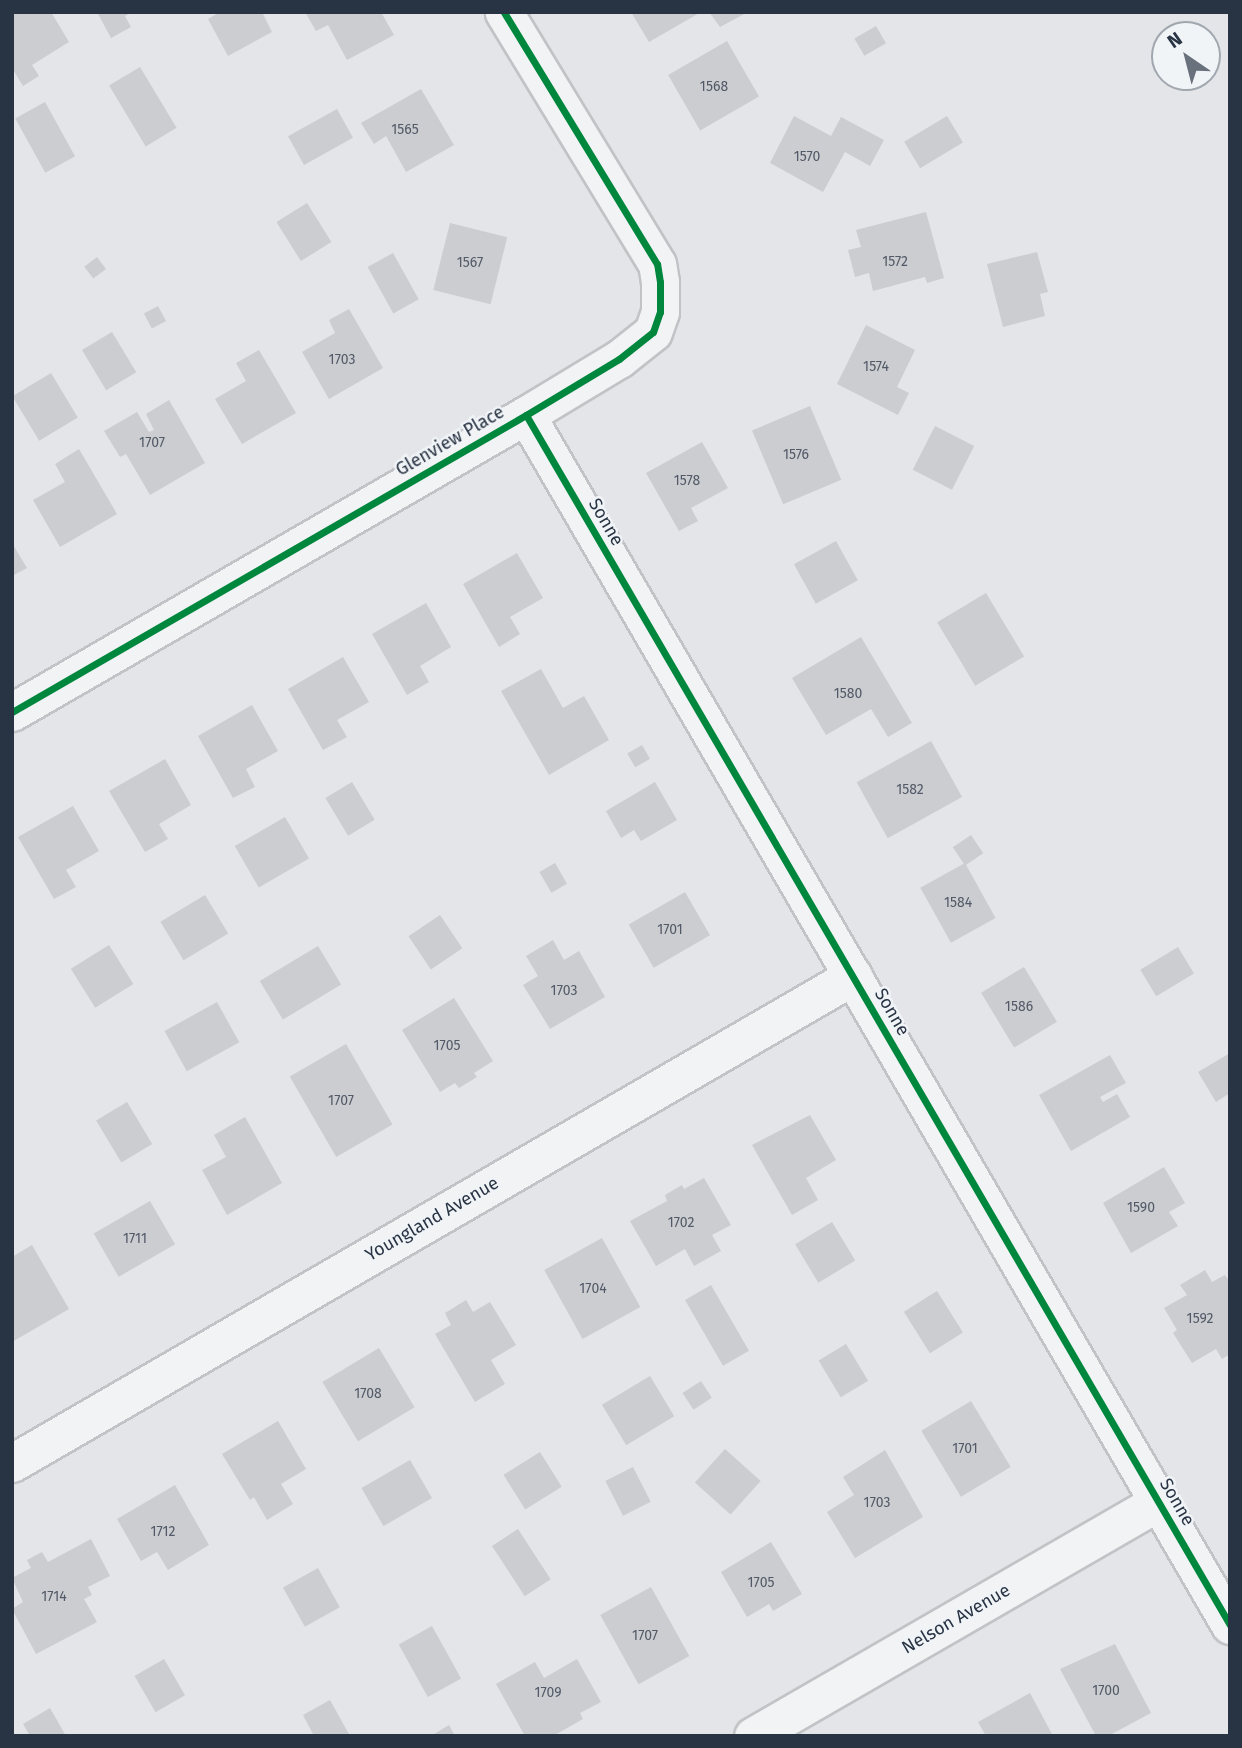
<!DOCTYPE html>
<html>
<head>
<meta charset="utf-8">
<style>
  body { margin:0 }
  #map { position:relative; width:1242px; height:1748px; overflow:hidden; background:#e3e5e8; font-family:"Fira Sans",sans-serif }
  div>[style] { position:absolute }
  .building>* { inset:0; background:#cbcdd1; transform-origin:0 0 }
  .roads { filter:drop-shadow(2px 0 #c1c3c6) drop-shadow(-2px 0 #c1c3c6) drop-shadow(0 2px #c1c3c6) drop-shadow(0 -2px #c1c3c6) }
  .minor>* { height:37px; margin:-18.5px; padding:0 18.5px; transform-origin:18.5px; border-radius:18.5px; background:#f2f3f5 }
  .cycleway>* { height:7px; margin:-3.5px; padding:0 3.5px; transform-origin:3.5px; border-radius:3.5px; background:#00873e }
  span { translate:-50% -50%; white-space:nowrap; text-align:center; line-height:1.15; -webkit-text-stroke:5px #f1f4f7; paint-order:stroke }
  .number-label { font-size:14px; color:#525a67 }
  .number-label span { -webkit-text-stroke-width:0 }
  .street-label { font-size:18px; color:#283343 }
  .frame { position:absolute; inset:0; border:14px solid #283343; pointer-events:none }
  .north { position:absolute; left:1151px; top:21px; width:70px; height:70px; box-sizing:border-box; background:#f1f4f7; border:2px solid #a1a7af; border-radius:50%; rotate:325deg; font-size:19px; font-weight:700; line-height:28px; text-align:center; color:#283343 }
  .north::after { content:''; display:block; margin:auto; width:24px; height:32px; background:#69717d; clip-path:polygon(50% 0,100% 100%,50% 72%,0 100%) }
</style>
</head>
<body>
<div id="map">
  <div class="building">
    <div style="clip-path:polygon(18px 12px,51px 12px,69px 42px,32px 65px,39px 76px,23px 86px,12px 68px,12px 16px)"></div>
    <div style="clip-path:polygon(97px 12px,132px 12px,125px 16px,131px 27px,111px 38px)"></div>
    <div style="clip-path:polygon(220px 12px,262px 12px,272px 32px,228px 56px,208px 19px)"></div>
    <div style="clip-path:polygon(305px 12px,381px 12px,394px 35px,347px 60px,328px 25px,316px 31px)"></div>
    <div style="clip-path:polygon(631px 12px,701px 12px,649px 42px)"></div>
    <div style="clip-path:polygon(709px 12px,748px 12px,720px 27px)"></div>
    <div style="left:876px;top:26px;width:20px;height:25px;rotate:60deg"></div>
    <div style="left:727px;top:41px;width:64px;height:68px;rotate:60deg"></div>
    <div style="left:140px;top:67px;width:71px;height:36px;rotate:59deg"></div>
    <div style="clip-path:polygon(421px 89px,454px 145px,406px 172px,386px 136px,374px 144px,361px 123px)"></div>
    <div style="left:45px;top:102px;width:62px;height:34px;rotate:61deg"></div>
    <div style="left:337px;top:109px;width:33px;height:56px;rotate:61deg"></div>
    <div style="clip-path:polygon(794px 116px,831px 136px,841px 117px,884px 140px,870px 166px,845px 152px,823px 192px,770px 163px)"></div>
    <div style="left:947px;top:116px;width:31px;height:50px;rotate:59deg"></div>
    <div style="left:307px;top:203px;width:46px;height:36px;rotate:58deg"></div>
    <div style="clip-path:polygon(926px 212px,944px 278px,927px 283px,925px 277px,873px 291px,869px 273px,855px 277px,848px 250px,861px 247px,856px 230px)"></div>
    <div style="left:450px;top:223px;width:59px;height:69px;rotate:14deg"></div>
    <div style="clip-path:polygon(1037px 252px,1048px 292px,1040px 294px,1045px 316px,1003px 327px,987px 264px)"></div>
    <div style="left:393px;top:253px;width:53px;height:29px;rotate:61deg"></div>
    <div style="left:97px;top:257px;width:15px;height:16px;rotate:53deg"></div>
    <div style="left:158px;top:306px;width:17px;height:16px;rotate:62deg"></div>
    <div style="clip-path:polygon(349px 309px,383px 368px,329px 399px,302px 352px,335px 333px,329px 320px)"></div>
    <div style="clip-path:polygon(866px 325px,915px 350px,897px 387px,909px 393px,898px 415px,837px 384px)"></div>
    <div style="left:112px;top:332px;width:47px;height:35px;rotate:59deg"></div>
    <div style="clip-path:polygon(259px 350px,296px 413px,242px 444px,215px 399px,246px 381px,236px 363px)"></div>
    <div style="left:51px;top:373px;width:52px;height:45px;rotate:59deg"></div>
    <div style="clip-path:polygon(169px 400px,205px 463px,150px 495px,126px 454px,120px 457px,104px 431px,137px 412px,149px 432px,154px 430px,146px 414px)"></div>
    <div style="left:810px;top:406px;width:80px;height:63px;rotate:67deg"></div>
    <div style="left:935px;top:426px;width:44px;height:49px;rotate:27deg"></div>
    <div style="clip-path:polygon(702px 442px,728px 488px,691px 508px,698px 521px,679px 531px,646px 473px)"></div>
    <div style="clip-path:polygon(79px 449px,117px 514px,60px 547px,33px 500px,65px 482px,55px 464px)"></div>
    <div style="left:836px;top:541px;width:45px;height:48px;rotate:61deg"></div>
    <div style="clip-path:polygon(12px 543px,27px 568px,12px 576px)"></div>
    <div style="clip-path:polygon(517px 553px,543px 598px,510px 617px,520px 634px,499px 647px,463px 584px)"></div>
    <div style="left:986px;top:593px;width:74px;height:57px;rotate:59deg"></div>
    <div style="clip-path:polygon(426px 603px,451px 647px,420px 666px,429px 682px,407px 695px,372px 634px)"></div>
    <div style="clip-path:polygon(861px 637px,912px 723px,888px 737px,871px 709px,826px 735px,792px 678px)"></div>
    <div style="clip-path:polygon(343px 657px,369px 702px,337px 720px,347px 737px,323px 750px,288px 689px)"></div>
    <div style="clip-path:polygon(541px 669px,563px 708px,584px 696px,609px 740px,549px 775px,501px 691px)"></div>
    <div style="clip-path:polygon(252px 705px,278px 751px,246px 769px,255px 787px,233px 798px,198px 736px)"></div>
    <div style="left:931px;top:741px;width:64px;height:85px;rotate:61deg"></div>
    <div style="left:642px;top:745px;width:16px;height:17px;rotate:60deg"></div>
    <div style="clip-path:polygon(165px 759px,191px 805px,159px 824px,168px 839px,145px 852px,109px 791px)"></div>
    <div style="left:352px;top:782px;width:44px;height:31px;rotate:59deg"></div>
    <div style="clip-path:polygon(655px 782px,677px 820px,641px 841px,634px 830px,621px 838px,606px 811px)"></div>
    <div style="clip-path:polygon(73px 806px,99px 851px,66px 870px,76px 887px,54px 899px,18px 837px)"></div>
    <div style="left:285px;top:817px;width:48px;height:58px;rotate:60deg"></div>
    <div style="left:971px;top:835px;width:22px;height:22px;rotate:56deg"></div>
    <div style="left:555px;top:863px;width:24px;height:18px;rotate:60deg"></div>
    <div style="left:965px;top:863px;width:63px;height:51px;rotate:61deg"></div>
    <div style="left:685px;top:892px;width:50px;height:65px;rotate:60deg"></div>
    <div style="left:205px;top:895px;width:45px;height:52px;rotate:59deg"></div>
    <div style="left:440px;top:915px;width:40px;height:38px;rotate:56deg"></div>
    <div style="clip-path:polygon(553px 940px,564px 960px,579px 951px,605px 997px,550px 1029px,523px 985px,538px 976px,526px 956px)"></div>
    <div style="left:109px;top:945px;width:46px;height:45px;rotate:58deg"></div>
    <div style="left:318px;top:946px;width:45px;height:68px;rotate:59deg"></div>
    <div style="left:1178px;top:947px;width:31px;height:44px;rotate:59deg"></div>
    <div style="left:1024px;top:967px;width:64px;height:50px;rotate:59deg"></div>
    <div style="clip-path:polygon(454px 998px,493px 1061px,474px 1073px,477px 1077px,459px 1088px,455px 1083px,440px 1092px,402px 1030px)"></div>
    <div style="left:217px;top:1002px;width:46px;height:60px;rotate:61deg"></div>
    <div style="left:346px;top:1044px;width:93px;height:65px;rotate:60deg"></div>
    <div style="clip-path:polygon(1230px 1053px,1230px 1093px,1216px 1102px,1198px 1072px)"></div>
    <div style="clip-path:polygon(1110px 1055px,1126px 1083px,1100px 1097px,1103px 1102px,1117px 1094px,1130px 1117px,1071px 1151px,1039px 1095px)"></div>
    <div style="left:127px;top:1102px;width:49px;height:36px;rotate:59deg"></div>
    <div style="clip-path:polygon(810px 1115px,836px 1160px,806px 1178px,818px 1200px,792px 1215px,752px 1145px)"></div>
    <div style="clip-path:polygon(245px 1117px,282px 1183px,227px 1215px,202px 1170px,226px 1157px,214px 1135px)"></div>
    <div style="clip-path:polygon(1164px 1167px,1185px 1203px,1169px 1212px,1178px 1226px,1131px 1253px,1103px 1203px)"></div>
    <div style="clip-path:polygon(704px 1178px,731px 1225px,712px 1235px,721px 1251px,694px 1266px,685px 1249px,656px 1266px,630px 1221px,667px 1201px,665px 1195px,682px 1185px,684px 1189px)"></div>
    <div style="left:150px;top:1201px;width:50px;height:65px;rotate:60deg"></div>
    <div style="left:832px;top:1222px;width:45px;height:43px;rotate:59deg"></div>
    <div style="left:602px;top:1238px;width:79px;height:66px;rotate:61deg"></div>
    <div style="clip-path:polygon(32px 1245px,69px 1309px,12px 1342px,12px 1257px)"></div>
    <div style="clip-path:polygon(1205px 1270px,1212px 1282px,1225px 1275px,1230px 1282px,1230px 1354px,1222px 1359px,1216px 1349px,1192px 1363px,1173px 1333px,1177px 1330px,1164px 1308px,1187px 1295px,1180px 1285px)"></div>
    <div style="left:711px;top:1285px;width:76px;height:30px;rotate:60deg"></div>
    <div style="left:937px;top:1291px;width:49px;height:39px;rotate:58deg"></div>
    <div style="clip-path:polygon(466px 1300px,473px 1312px,490px 1302px,516px 1345px,491px 1360px,505px 1384px,475px 1402px,435px 1334px,451px 1325px,445px 1313px)"></div>
    <div style="left:846px;top:1344px;width:43px;height:32px;rotate:59deg"></div>
    <div style="left:379px;top:1348px;width:69px;height:66px;rotate:59deg"></div>
    <div style="left:650px;top:1376px;width:47px;height:56px;rotate:59deg"></div>
    <div style="left:701px;top:1381px;width:20px;height:22px;rotate:57deg"></div>
    <div style="left:971px;top:1401px;width:77px;height:58px;rotate:59deg"></div>
    <div style="clip-path:polygon(278px 1421px,306px 1469px,281px 1484px,293px 1504px,267px 1520px,254px 1497px,250px 1500px,222px 1454px)"></div>
    <div style="left:725px;top:1449px;width:48px;height:45px;rotate:42deg"></div>
    <div style="clip-path:polygon(885px 1450px,923px 1517px,855px 1558px,827px 1512px,854px 1495px,843px 1477px)"></div>
    <div style="left:540px;top:1452px;width:41px;height:43px;rotate:58deg"></div>
    <div style="left:410px;top:1460px;width:44px;height:56px;rotate:60deg"></div>
    <div style="left:633px;top:1467px;width:39px;height:31px;rotate:63deg"></div>
    <div style="clip-path:polygon(175px 1485px,209px 1545px,168px 1570px,157px 1552px,141px 1561px,117px 1519px)"></div>
    <div style="left:518px;top:1529px;width:60px;height:31px;rotate:57deg"></div>
    <div style="clip-path:polygon(91px 1539px,110px 1576px,88px 1587px,92px 1595px,84px 1599px,97px 1622px,36px 1654px,12px 1609px,23px 1602px,12px 1578px,31px 1568px,27px 1560px,42px 1552px,48px 1562px)"></div>
    <div style="clip-path:polygon(771px 1542px,802px 1594px,773px 1611px,769px 1604px,747px 1617px,721px 1572px)"></div>
    <div style="left:318px;top:1568px;width:45px;height:40px;rotate:61deg"></div>
    <div style="left:651px;top:1587px;width:79px;height:58px;rotate:61deg"></div>
    <div style="left:432px;top:1626px;width:60px;height:38px;rotate:61deg"></div>
    <div style="clip-path:polygon(1115px 1644px,1151px 1713px,1108px 1736px,1096px 1736px,1060px 1669px)"></div>
    <div style="left:164px;top:1659px;width:42px;height:34px;rotate:60deg"></div>
    <div style="clip-path:polygon(577px 1659px,601px 1702px,580px 1713px,583px 1719px,553px 1736px,525px 1736px,496px 1684px,535px 1662px,544px 1678px)"></div>
    <div style="clip-path:polygon(1030px 1693px,1053px 1736px,986px 1736px,978px 1722px)"></div>
    <div style="clip-path:polygon(330px 1700px,350px 1736px,314px 1736px,303px 1715px)"></div>
    <div style="clip-path:polygon(50px 1708px,66px 1736px,30px 1736px,23px 1724px)"></div>
    <div style="clip-path:polygon(449px 1725px,455px 1736px,431px 1736px)"></div>
  </div>
  <div class="roads">
    <div class="minor">
      <div style="left:526px;top:415px;width:1400px;rotate:59.81deg"></div>
      <div style="left:12px;top:712px;width:594px;rotate:-30.02deg"></div>
      <div style="left:526px;top:415px;width:109px;rotate:-31.1deg"></div>
      <div style="left:619px;top:359px;width:43px;rotate:-38.5deg"></div>
      <div style="left:653px;top:332px;width:21px;rotate:-71deg"></div>
      <div style="left:660px;top:312px;width:30px;rotate:-90deg"></div>
      <div style="left:660px;top:282px;width:18px;rotate:-99deg"></div>
      <div style="left:657px;top:264px;width:295px;rotate:-121.3deg"></div>
      <div style="left:12px;top:1463px;width:972px;rotate:-30.07deg"></div>
      <div style="left:753px;top:1736px;width:469px;rotate:-30deg"></div>
    </div>
  </div>
  <div class="cycleway">
    <div style="left:526px;top:415px;width:1400px;rotate:59.81deg"></div>
    <div style="left:12px;top:712px;width:594px;rotate:-30.02deg"></div>
    <div style="left:526px;top:415px;width:109px;rotate:-31.1deg"></div>
    <div style="left:619px;top:359px;width:43px;rotate:-38.5deg"></div>
    <div style="left:653px;top:332px;width:21px;rotate:-71deg"></div>
    <div style="left:660px;top:312px;width:30px;rotate:-90deg"></div>
    <div style="left:660px;top:282px;width:18px;rotate:-99deg"></div>
    <div style="left:657px;top:264px;width:295px;rotate:-121.3deg"></div>
  </div>
  <div class="number-label">
    <span style="left:714px;top:87px">1568</span>
    <span style="left:405px;top:130px">1565</span>
    <span style="left:807px;top:157px">1570</span>
    <span style="left:895px;top:262px">1572</span>
    <span style="left:470px;top:263px">1567</span>
    <span style="left:342px;top:360px">1703</span>
    <span style="left:876px;top:367px">1574</span>
    <span style="left:152px;top:443px">1707</span>
    <span style="left:796px;top:455px">1576</span>
    <span style="left:687px;top:481px">1578</span>
    <span style="left:848px;top:694px">1580</span>
    <span style="left:910px;top:790px">1582</span>
    <span style="left:958px;top:903px">1584</span>
    <span style="left:670px;top:930px">1701</span>
    <span style="left:564px;top:991px">1703</span>
    <span style="left:1019px;top:1007px">1586</span>
    <span style="left:447px;top:1046px">1705</span>
    <span style="left:341px;top:1101px">1707</span>
    <span style="left:1141px;top:1208px">1590</span>
    <span style="left:681px;top:1223px">1702</span>
    <span style="left:135px;top:1239px">1711</span>
    <span style="left:593px;top:1289px">1704</span>
    <span style="left:1200px;top:1319px">1592</span>
    <span style="left:368px;top:1394px">1708</span>
    <span style="left:965px;top:1449px">1701</span>
    <span style="left:877px;top:1503px">1703</span>
    <span style="left:163px;top:1532px">1712</span>
    <span style="left:761px;top:1583px">1705</span>
    <span style="left:54px;top:1597px">1714</span>
    <span style="left:645px;top:1636px">1707</span>
    <span style="left:1106px;top:1691px">1700</span>
    <span style="left:548px;top:1693px">1709</span>
  </div>
  <div class="street-label">
    <span style="left:450px;top:441px;rotate:-30deg">Glenview Place</span>
    <span style="left:606px;top:522px;rotate:60deg">Sonne</span>
    <span style="left:892px;top:1012px;rotate:60deg">Sonne</span>
    <span style="left:432px;top:1219px;rotate:-30deg">Youngland Avenue</span>
    <span style="left:1177px;top:1502px;rotate:60deg">Sonne</span>
    <span style="left:956px;top:1619px;rotate:-30deg">Nelson Avenue</span>
  </div>
  <div class="frame"></div>
  <div class="north">N</div>
</div>
</body>
</html>
